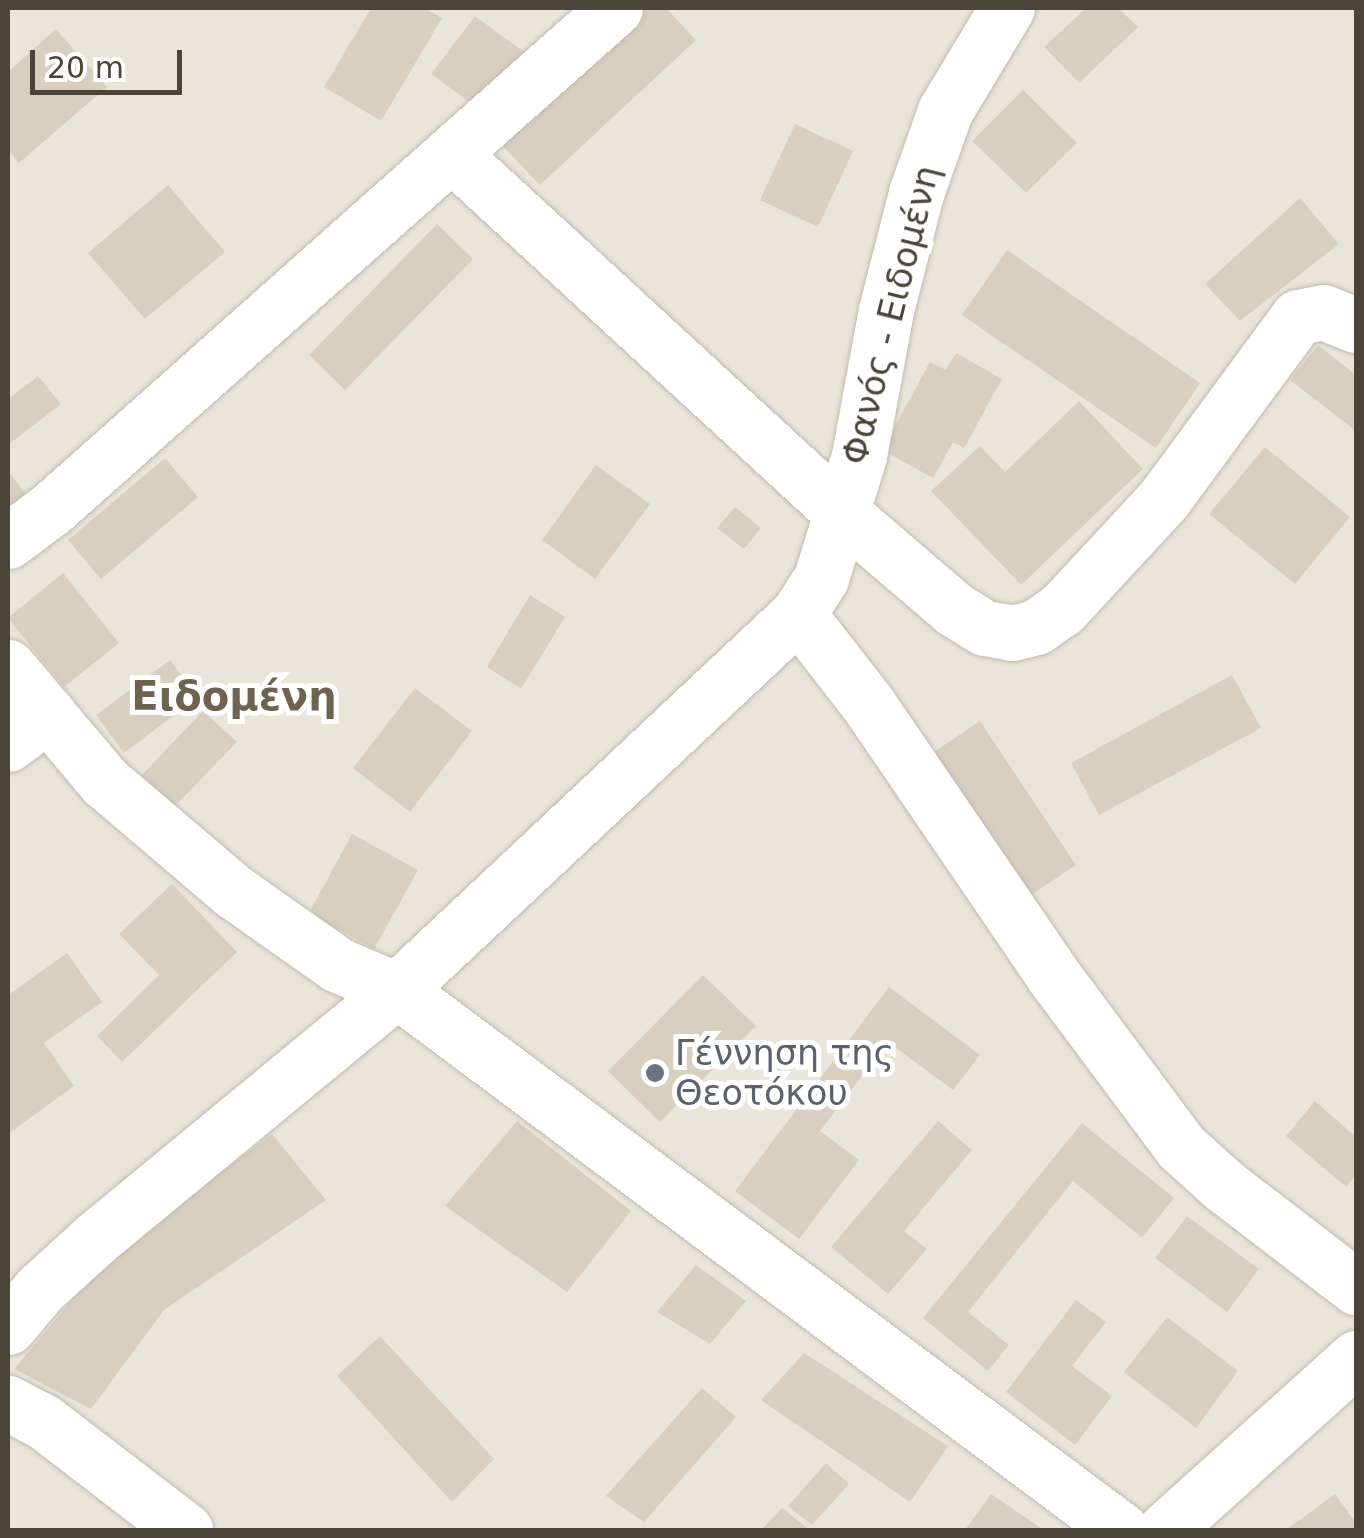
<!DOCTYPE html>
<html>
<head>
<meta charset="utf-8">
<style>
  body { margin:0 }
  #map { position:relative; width:1364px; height:1538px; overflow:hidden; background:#f6f3ec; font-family:"DejaVu Sans",sans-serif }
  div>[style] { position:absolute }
  .residential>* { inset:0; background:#eae5da }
  .building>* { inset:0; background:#d8cfc1 }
  .roads { filter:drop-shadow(0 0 2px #c2bbae) drop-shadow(0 0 2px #c2bbae) }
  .minor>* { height:55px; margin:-27.5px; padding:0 27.5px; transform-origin:27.5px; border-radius:27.5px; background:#fff }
  .dots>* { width:28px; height:28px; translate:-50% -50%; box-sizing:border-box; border:5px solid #fff; border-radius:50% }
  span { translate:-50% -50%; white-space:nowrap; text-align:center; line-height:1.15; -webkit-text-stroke:10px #fff; paint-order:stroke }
  .street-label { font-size:35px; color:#4b4439 }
  .worship-label { font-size:35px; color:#5b616d }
  .left { translate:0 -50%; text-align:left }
  .quarter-label { font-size:40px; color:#6e6250; font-weight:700 }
  .frame { position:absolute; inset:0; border:10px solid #4b4439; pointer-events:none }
  .scale { position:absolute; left:30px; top:50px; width:152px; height:45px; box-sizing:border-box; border:5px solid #4b4439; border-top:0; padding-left:12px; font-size:30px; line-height:35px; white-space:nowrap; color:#4b4439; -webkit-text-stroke:8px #fff; paint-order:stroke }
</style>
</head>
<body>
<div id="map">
  <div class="residential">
    <div style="clip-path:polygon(8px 8px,1356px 8px,1356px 1530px,8px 1530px)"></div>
  </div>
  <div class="building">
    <div style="clip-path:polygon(371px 8px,424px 8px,442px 18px,381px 121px,324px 87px)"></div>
    <div style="clip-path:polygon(644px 8px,666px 8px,696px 40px,540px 185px,499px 142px)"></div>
    <div style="clip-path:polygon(1086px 8px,1118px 8px,1138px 27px,1079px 83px,1044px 47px)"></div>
    <div style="clip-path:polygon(475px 16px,531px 57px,487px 115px,431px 74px)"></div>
    <div style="clip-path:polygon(56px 29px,107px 87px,19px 163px,8px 149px,8px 72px)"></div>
    <div style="clip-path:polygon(1023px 90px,1077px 143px,1026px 193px,972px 141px)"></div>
    <div style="clip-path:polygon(795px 124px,853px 151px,818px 227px,760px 200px)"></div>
    <div style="clip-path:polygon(168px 185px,225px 252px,145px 319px,88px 253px)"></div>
    <div style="clip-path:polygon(1300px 198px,1339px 244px,1240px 321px,1205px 284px)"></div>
    <div style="clip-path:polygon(437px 224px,473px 259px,345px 390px,309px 355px)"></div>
    <div style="clip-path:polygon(1007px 250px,1200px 383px,1156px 448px,962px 315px)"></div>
    <div style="clip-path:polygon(1318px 345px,1356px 375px,1356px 431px,1290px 380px)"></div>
    <div style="clip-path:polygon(956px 353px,1002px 379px,964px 448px,953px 442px,933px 478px,882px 450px,930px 362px,946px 370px)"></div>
    <div style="clip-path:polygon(38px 376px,61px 404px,8px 445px,8px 399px)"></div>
    <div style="clip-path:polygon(1079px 401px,1143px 469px,1021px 585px,931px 491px,980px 446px,1005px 472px)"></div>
    <div style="clip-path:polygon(1265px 447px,1350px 517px,1295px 584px,1209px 514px)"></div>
    <div style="clip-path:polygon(165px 458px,198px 497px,101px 579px,68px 540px)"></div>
    <div style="clip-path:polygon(596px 465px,650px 504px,595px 579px,542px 540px)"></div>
    <div style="clip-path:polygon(8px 471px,28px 497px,8px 512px)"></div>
    <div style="clip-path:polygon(735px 507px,761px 528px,744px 549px,717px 528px)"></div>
    <div style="clip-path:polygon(63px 573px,119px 643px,64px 687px,8px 618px)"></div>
    <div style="clip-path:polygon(530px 595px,565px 617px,521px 689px,487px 667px)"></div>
    <div style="clip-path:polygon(170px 660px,198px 697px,124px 753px,96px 715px)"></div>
    <div style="clip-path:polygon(1232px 675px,1261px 728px,1099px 815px,1071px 763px)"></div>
    <div style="clip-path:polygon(415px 688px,472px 731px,410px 812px,353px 768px)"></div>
    <div style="clip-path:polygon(203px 711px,237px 742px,174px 807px,141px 776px)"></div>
    <div style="clip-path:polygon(980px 721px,1076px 865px,1025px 899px,928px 756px)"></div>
    <div style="clip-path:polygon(352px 834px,418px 870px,374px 949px,309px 913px)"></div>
    <div style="clip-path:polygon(172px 884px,237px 952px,122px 1062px,97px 1036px,159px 975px,119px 934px)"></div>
    <div style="clip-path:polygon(67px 953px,102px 1002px,44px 1043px,74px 1086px,8px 1134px,8px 995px)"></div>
    <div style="clip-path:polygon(703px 975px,756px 1026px,660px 1122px,608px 1071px)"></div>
    <div style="clip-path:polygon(889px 987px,980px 1055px,953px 1090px,888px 1042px,820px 1131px,859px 1160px,799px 1239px,735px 1191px)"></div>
    <div style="clip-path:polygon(1315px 1101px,1356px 1137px,1356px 1175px,1346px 1187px,1286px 1136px)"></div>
    <div style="clip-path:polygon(517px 1121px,631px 1211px,567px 1292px,445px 1206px)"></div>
    <div style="clip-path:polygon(938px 1121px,972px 1150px,904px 1231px,927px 1249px,888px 1294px,831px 1247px)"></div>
    <div style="clip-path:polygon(1082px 1123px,1174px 1198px,1142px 1238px,1073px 1181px,968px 1312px,1009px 1345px,988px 1371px,923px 1318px)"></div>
    <div style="clip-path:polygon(272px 1134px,326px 1200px,164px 1310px,91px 1409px,14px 1369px,112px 1253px)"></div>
    <div style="clip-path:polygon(1187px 1216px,1259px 1269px,1227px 1312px,1155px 1258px)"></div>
    <div style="clip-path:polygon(696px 1265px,746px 1301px,710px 1344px,657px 1312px)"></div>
    <div style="clip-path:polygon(1076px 1300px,1106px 1322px,1072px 1366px,1112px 1396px,1075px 1445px,1006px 1392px)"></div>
    <div style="clip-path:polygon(1167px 1317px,1238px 1371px,1196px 1428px,1124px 1372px)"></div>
    <div style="clip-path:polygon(380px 1336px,494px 1459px,452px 1502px,337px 1376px)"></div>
    <div style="clip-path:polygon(804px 1353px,948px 1446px,910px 1502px,761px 1400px)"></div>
    <div style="clip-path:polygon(702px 1388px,736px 1417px,644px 1522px,606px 1496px)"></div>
    <div style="clip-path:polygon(826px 1463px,849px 1484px,812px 1525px,788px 1506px)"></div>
    <div style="clip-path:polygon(991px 1494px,1044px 1530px,965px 1530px)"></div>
    <div style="clip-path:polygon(1335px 1494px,1356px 1523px,1356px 1530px,1286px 1530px)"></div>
    <div style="clip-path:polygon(782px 1508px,810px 1530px,761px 1530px)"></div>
  </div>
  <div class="roads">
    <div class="minor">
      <div style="left:453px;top:155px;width:529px;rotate:42.62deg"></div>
      <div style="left:842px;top:513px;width:148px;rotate:40.6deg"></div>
      <div style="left:954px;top:609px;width:36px;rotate:32deg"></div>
      <div style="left:985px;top:628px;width:27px;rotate:10deg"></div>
      <div style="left:1012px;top:633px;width:25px;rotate:-14deg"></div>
      <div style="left:1036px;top:627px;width:32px;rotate:-35deg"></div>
      <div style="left:1062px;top:609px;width:149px;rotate:-47.2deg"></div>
      <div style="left:1163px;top:500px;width:227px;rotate:-53.6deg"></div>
      <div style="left:1298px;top:317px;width:25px;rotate:-11deg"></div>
      <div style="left:1323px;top:312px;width:35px;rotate:22deg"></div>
      <div style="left:8px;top:541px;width:54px;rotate:-36.7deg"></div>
      <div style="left:51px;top:509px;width:754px;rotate:-41.61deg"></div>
      <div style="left:798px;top:614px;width:114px;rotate:52.1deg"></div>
      <div style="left:868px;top:704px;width:327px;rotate:55.7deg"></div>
      <div style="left:1052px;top:974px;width:216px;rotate:53.3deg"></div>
      <div style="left:1181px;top:1147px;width:57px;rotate:42.1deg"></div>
      <div style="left:1223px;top:1185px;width:168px;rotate:37.5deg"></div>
      <div style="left:8px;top:667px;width:150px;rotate:49.9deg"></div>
      <div style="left:105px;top:782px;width:168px;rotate:40.4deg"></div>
      <div style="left:233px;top:891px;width:128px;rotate:35.2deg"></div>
      <div style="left:338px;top:965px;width:64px;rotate:23deg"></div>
      <div style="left:397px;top:990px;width:903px;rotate:36.72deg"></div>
      <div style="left:8px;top:744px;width:50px;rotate:-36.9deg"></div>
      <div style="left:8px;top:1327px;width:50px;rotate:-49.9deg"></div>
      <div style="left:40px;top:1289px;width:76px;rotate:-42.3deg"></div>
      <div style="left:96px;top:1238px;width:390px;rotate:-39.5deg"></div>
      <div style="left:397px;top:990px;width:550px;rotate:-43.16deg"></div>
      <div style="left:798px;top:614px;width:43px;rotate:-57.4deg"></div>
      <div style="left:821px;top:578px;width:128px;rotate:-72.7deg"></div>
      <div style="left:859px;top:456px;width:148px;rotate:-79.5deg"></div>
      <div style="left:886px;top:310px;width:121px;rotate:-75.6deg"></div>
      <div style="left:916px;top:193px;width:87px;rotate:-70.5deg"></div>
      <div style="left:945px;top:111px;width:120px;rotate:-59deg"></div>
      <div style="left:8px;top:1403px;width:41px;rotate:27.8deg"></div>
      <div style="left:44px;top:1422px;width:178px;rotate:37.5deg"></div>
      <div style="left:1165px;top:1530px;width:257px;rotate:-42deg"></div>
    </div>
  </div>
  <div class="dots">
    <div style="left:655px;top:1073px;background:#6b7280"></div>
  </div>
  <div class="street-label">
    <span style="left:891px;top:315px;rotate:-76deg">Φανός - Ειδομένη</span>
  </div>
  <div class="worship-label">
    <span class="left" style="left:675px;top:1073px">Γέννηση της<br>Θεοτόκου</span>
  </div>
  <div class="quarter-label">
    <span style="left:234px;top:696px">Ειδομένη</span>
  </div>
  <div class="frame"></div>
  <div class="scale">20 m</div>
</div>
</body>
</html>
